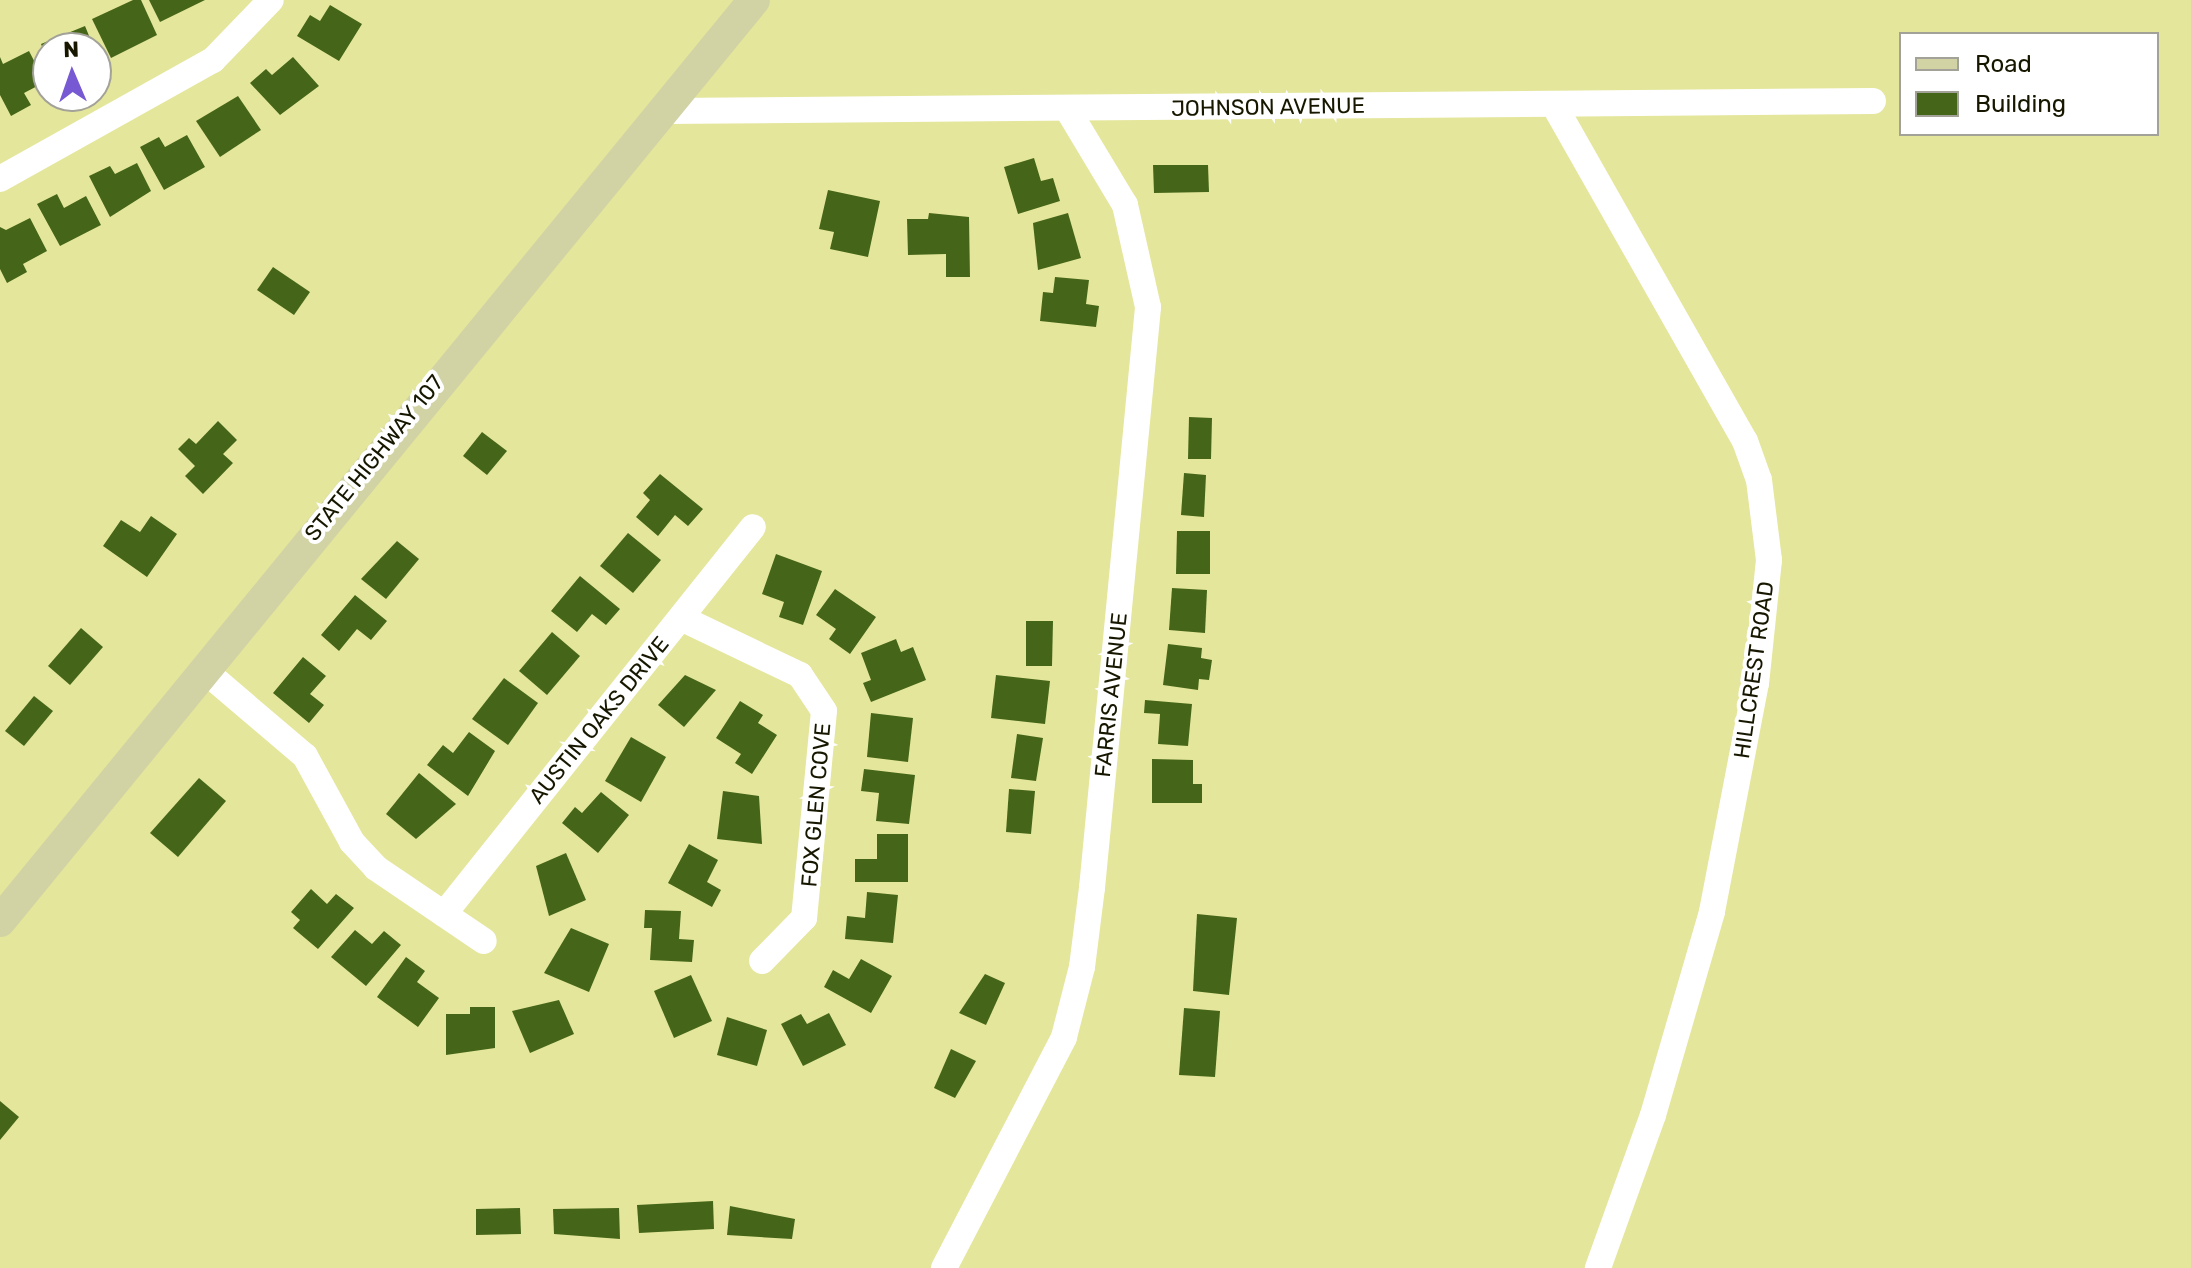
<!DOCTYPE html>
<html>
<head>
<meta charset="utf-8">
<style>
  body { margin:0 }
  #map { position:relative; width:2191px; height:1268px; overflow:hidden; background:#e4e69b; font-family:Rubik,sans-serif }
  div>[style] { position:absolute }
  .building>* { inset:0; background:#456618 }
  .minor>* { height:26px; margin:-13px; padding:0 13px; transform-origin:13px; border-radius:13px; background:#fff }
  .major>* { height:32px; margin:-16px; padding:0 16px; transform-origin:16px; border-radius:16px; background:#d1d3a4 }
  span { translate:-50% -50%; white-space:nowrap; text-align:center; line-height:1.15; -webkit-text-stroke:8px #fff; paint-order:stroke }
  .street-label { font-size:22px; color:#171700 }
  .legend { position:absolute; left:1899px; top:32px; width:260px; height:104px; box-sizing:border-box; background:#fff; border:2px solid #a2a299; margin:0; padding:10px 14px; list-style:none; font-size:24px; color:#171700 }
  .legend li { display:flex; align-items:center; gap:16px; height:40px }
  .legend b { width:40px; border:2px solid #a2a299 }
  .north { position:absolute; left:32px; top:32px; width:80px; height:80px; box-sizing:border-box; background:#fff; border:2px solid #a2a299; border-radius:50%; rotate:358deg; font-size:22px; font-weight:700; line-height:32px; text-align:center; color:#171700 }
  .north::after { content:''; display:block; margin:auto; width:28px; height:36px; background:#7659d3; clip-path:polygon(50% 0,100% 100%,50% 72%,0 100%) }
</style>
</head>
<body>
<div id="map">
  <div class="building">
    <div style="clip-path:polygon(133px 0,141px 0,157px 35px,111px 58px,92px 19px)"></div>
    <div style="clip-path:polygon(149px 0,205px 0,160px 22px)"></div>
    <div style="clip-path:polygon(330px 5px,362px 24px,339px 61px,297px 36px,310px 15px,320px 21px)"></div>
    <div style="clip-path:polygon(85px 26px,94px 48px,48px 48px,48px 61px,41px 44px)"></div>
    <div style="clip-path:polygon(29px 51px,45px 82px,24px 93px,31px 105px,11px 116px,0 95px,0 57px,3px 64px)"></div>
    <div style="clip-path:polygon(293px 57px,319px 86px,280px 115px,250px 83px,266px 69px,272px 75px)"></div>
    <div style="clip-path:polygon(238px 96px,261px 130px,220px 157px,196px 121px)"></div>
    <div style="clip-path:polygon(187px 135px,205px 167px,164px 190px,140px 147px,159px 137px,165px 147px)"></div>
    <div style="clip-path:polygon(1034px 158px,1041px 181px,1053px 178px,1060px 201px,1018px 214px,1004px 167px)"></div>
    <div style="clip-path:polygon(137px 163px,151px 191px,110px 217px,89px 176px,110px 166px,115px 174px)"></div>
    <div style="clip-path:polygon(1153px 165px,1208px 165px,1209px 192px,1154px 193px)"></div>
    <div style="clip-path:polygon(828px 190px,880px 201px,868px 257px,830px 249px,834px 232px,819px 229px)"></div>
    <div style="clip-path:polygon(57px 194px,64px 208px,86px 196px,101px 225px,60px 246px,37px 204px)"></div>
    <div style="clip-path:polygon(929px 213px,969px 217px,970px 277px,946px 277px,946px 254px,908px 255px,907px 219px,928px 219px)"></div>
    <div style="clip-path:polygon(1068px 213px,1081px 258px,1038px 270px,1033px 223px)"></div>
    <div style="clip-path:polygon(30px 218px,47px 251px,23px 264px,27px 272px,7px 283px,0 269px,0 227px,6px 230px)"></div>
    <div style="clip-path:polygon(273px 267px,310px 292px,294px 315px,257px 290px)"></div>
    <div style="clip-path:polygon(1055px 277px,1089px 280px,1086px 304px,1099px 306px,1096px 327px,1040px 321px,1043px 292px,1053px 293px)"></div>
    <div style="clip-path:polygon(1189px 417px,1212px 418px,1211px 459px,1188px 459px)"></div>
    <div style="clip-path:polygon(218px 421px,237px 440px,223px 454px,233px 463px,203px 494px,185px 476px,195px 466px,178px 449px,189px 438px,196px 444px)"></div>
    <div style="clip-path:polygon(482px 432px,507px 451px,487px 475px,463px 456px)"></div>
    <div style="clip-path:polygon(1184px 473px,1206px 475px,1204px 517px,1181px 515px)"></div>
    <div style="clip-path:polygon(660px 474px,703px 509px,688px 526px,675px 515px,658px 536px,636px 517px,650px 500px,643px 493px)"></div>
    <div style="clip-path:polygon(151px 516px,177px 534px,147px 577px,103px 546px,121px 520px,140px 532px)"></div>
    <div style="clip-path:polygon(1177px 531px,1210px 531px,1210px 574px,1176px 574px)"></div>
    <div style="clip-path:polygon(628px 533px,661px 560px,633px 593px,600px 566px)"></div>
    <div style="clip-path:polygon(397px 541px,419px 559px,386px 599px,361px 579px)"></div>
    <div style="clip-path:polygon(776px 554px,822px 571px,803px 625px,779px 617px,784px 602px,762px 594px)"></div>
    <div style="clip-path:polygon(580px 576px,620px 609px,606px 625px,592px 614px,577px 632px,551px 611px)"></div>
    <div style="clip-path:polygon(1172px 588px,1207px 590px,1205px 633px,1169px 630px)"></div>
    <div style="clip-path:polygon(835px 589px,876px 617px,850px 654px,829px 639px,836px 629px,816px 615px)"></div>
    <div style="clip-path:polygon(355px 595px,387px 621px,371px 640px,357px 629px,339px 651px,321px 635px)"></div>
    <div style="clip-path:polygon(1026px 621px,1053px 621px,1052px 666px,1026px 666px)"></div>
    <div style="clip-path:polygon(81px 628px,103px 647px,70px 685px,48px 666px)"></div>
    <div style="clip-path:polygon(552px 632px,580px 656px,547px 695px,519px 671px)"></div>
    <div style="clip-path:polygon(896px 639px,901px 652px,913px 647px,926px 680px,871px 702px,863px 683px,871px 680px,861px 653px)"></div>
    <div style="clip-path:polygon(1168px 644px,1202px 648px,1201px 658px,1212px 660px,1209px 680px,1199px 679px,1198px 690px,1163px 685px)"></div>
    <div style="clip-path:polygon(303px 657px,326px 676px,310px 694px,324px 705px,309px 723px,273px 693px)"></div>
    <div style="clip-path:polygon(685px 675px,716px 690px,684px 727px,658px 705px)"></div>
    <div style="clip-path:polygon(996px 675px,1050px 681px,1045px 724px,991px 718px)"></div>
    <div style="clip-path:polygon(504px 678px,538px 703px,508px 745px,472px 719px)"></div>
    <div style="clip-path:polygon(34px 696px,53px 711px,24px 746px,5px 731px)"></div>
    <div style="clip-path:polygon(1145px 700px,1192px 704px,1188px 746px,1158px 744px,1160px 714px,1144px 713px)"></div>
    <div style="clip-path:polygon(740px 701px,763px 715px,758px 723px,777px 735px,752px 774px,735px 763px,741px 754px,716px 738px)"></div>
    <div style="clip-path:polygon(871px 713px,913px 718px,908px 762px,867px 757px)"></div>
    <div style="clip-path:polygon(469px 732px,495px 751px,468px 796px,427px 765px,443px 745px,453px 753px)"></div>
    <div style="clip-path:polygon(1017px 734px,1043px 738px,1036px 781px,1011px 778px)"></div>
    <div style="clip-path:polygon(631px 737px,666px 757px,641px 802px,605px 781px)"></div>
    <div style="clip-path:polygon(1152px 759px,1193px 760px,1193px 784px,1202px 784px,1202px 803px,1152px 803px)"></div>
    <div style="clip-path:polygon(864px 769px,915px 775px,909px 824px,876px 821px,879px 793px,861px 791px)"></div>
    <div style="clip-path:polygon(419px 773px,456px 804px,416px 839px,386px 814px)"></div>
    <div style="clip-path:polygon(199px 778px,226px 801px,178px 857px,150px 833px)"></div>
    <div style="clip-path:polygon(1009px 789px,1035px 791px,1031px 834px,1006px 832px)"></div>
    <div style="clip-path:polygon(723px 791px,759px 796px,762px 844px,717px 839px)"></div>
    <div style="clip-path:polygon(601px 792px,629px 815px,598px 853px,562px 823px,575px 807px,582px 813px)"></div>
    <div style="clip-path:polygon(877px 834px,908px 834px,908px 882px,855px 882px,855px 859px,877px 859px)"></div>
    <div style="clip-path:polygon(689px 844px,718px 860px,707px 882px,721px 890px,712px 907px,668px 883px)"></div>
    <div style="clip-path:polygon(566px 853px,586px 900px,549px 916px,536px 866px)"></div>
    <div style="clip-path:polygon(311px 889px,327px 904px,336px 894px,354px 908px,318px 949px,293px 928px,300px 920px,291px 912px)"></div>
    <div style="clip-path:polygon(867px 892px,898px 895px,893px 943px,845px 939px,847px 916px,865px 918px)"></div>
    <div style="clip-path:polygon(645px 910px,681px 911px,679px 939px,694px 940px,692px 962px,650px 960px,652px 928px,644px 928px)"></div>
    <div style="clip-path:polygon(1197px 914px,1237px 918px,1229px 995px,1193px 991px)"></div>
    <div style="clip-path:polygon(571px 928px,609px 944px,589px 992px,544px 973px)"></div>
    <div style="clip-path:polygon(355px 930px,372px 944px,384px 931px,401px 945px,366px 986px,331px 957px)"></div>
    <div style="clip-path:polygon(406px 957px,425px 971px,417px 982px,439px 998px,418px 1027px,377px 997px)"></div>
    <div style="clip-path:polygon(861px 959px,892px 976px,871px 1013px,824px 987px,833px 970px,849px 979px)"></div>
    <div style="clip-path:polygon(985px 974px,1005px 983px,986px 1025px,959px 1013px)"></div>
    <div style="clip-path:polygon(691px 975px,712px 1021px,674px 1038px,654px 991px)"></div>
    <div style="clip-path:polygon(559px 1000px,574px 1034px,530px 1053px,512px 1011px)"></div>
    <div style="clip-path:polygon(470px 1007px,495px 1007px,495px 1048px,446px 1055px,446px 1014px,470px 1014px)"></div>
    <div style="clip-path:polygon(1184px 1008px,1220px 1011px,1215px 1077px,1179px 1075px)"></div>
    <div style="clip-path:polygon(829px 1013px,846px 1045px,803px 1066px,781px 1024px,801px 1014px,807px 1024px)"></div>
    <div style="clip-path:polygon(727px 1017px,767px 1030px,757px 1066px,717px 1055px)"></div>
    <div style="clip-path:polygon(951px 1049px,976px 1061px,955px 1098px,934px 1088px)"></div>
    <div style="clip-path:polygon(0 1101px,19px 1117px,0 1140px)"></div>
    <div style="clip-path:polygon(713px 1201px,714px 1229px,639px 1233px,637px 1205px)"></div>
    <div style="clip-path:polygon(730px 1206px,795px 1219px,792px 1239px,727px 1235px)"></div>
    <div style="clip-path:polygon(520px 1208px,521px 1234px,476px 1235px,476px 1209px)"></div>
    <div style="clip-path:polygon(619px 1208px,620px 1239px,554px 1234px,553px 1209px)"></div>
  </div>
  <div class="minor">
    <div style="left:1554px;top:105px;width:386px;rotate:60.4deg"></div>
    <div style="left:1745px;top:441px;width:41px;rotate:70.3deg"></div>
    <div style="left:1759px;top:480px;width:81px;rotate:82.9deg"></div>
    <div style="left:1769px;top:560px;width:124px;rotate:96deg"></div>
    <div style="left:1756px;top:683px;width:233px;rotate:100.9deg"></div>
    <div style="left:1712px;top:912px;width:211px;rotate:106.2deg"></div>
    <div style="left:1653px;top:1115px;width:163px;rotate:109.8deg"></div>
    <div style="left:662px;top:111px;width:1211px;rotate:-0.47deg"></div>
    <div style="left:0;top:179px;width:244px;rotate:-29.2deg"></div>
    <div style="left:213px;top:60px;width:83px;rotate:-46deg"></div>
    <div style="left:681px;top:618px;width:132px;rotate:25.6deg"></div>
    <div style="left:800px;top:675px;width:43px;rotate:56.3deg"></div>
    <div style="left:824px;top:711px;width:208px;rotate:95.5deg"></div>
    <div style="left:804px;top:918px;width:60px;rotate:134.3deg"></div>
    <div style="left:205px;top:671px;width:131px;rotate:40.4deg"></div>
    <div style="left:305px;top:756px;width:98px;rotate:61.3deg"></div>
    <div style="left:352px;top:842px;width:35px;rotate:47deg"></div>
    <div style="left:376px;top:868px;width:130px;rotate:34.1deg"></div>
    <div style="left:444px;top:914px;width:495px;rotate:-51.4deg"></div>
    <div style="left:944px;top:1268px;width:260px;rotate:-62.5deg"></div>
    <div style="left:1064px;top:1037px;width:72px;rotate:-75.6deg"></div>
    <div style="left:1082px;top:967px;width:80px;rotate:-82.8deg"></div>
    <div style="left:1092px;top:888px;width:584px;rotate:-84.49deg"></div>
    <div style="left:1148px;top:307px;width:105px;rotate:-102.7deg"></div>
    <div style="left:1125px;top:205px;width:111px;rotate:-121deg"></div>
  </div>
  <div class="major">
    <div style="left:0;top:921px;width:1190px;rotate:-50.69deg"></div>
  </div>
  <div class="street-label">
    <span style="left:1268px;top:107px;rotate:-1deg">JOHNSON AVENUE</span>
    <span style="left:374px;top:458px;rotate:-51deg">STATE HIGHWAY 107</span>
    <span style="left:1754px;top:670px;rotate:-82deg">HILLCREST ROAD</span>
    <span style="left:1111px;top:695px;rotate:-84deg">FARRIS AVENUE</span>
    <span style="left:599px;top:720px;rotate:-51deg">AUSTIN OAKS DRIVE</span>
    <span style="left:816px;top:805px;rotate:-85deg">FOX GLEN COVE</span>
  </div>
  <ul class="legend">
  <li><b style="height:10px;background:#d1d3a4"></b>Road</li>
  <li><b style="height:22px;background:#456618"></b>Building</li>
  </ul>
  <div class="north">N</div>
</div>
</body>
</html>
